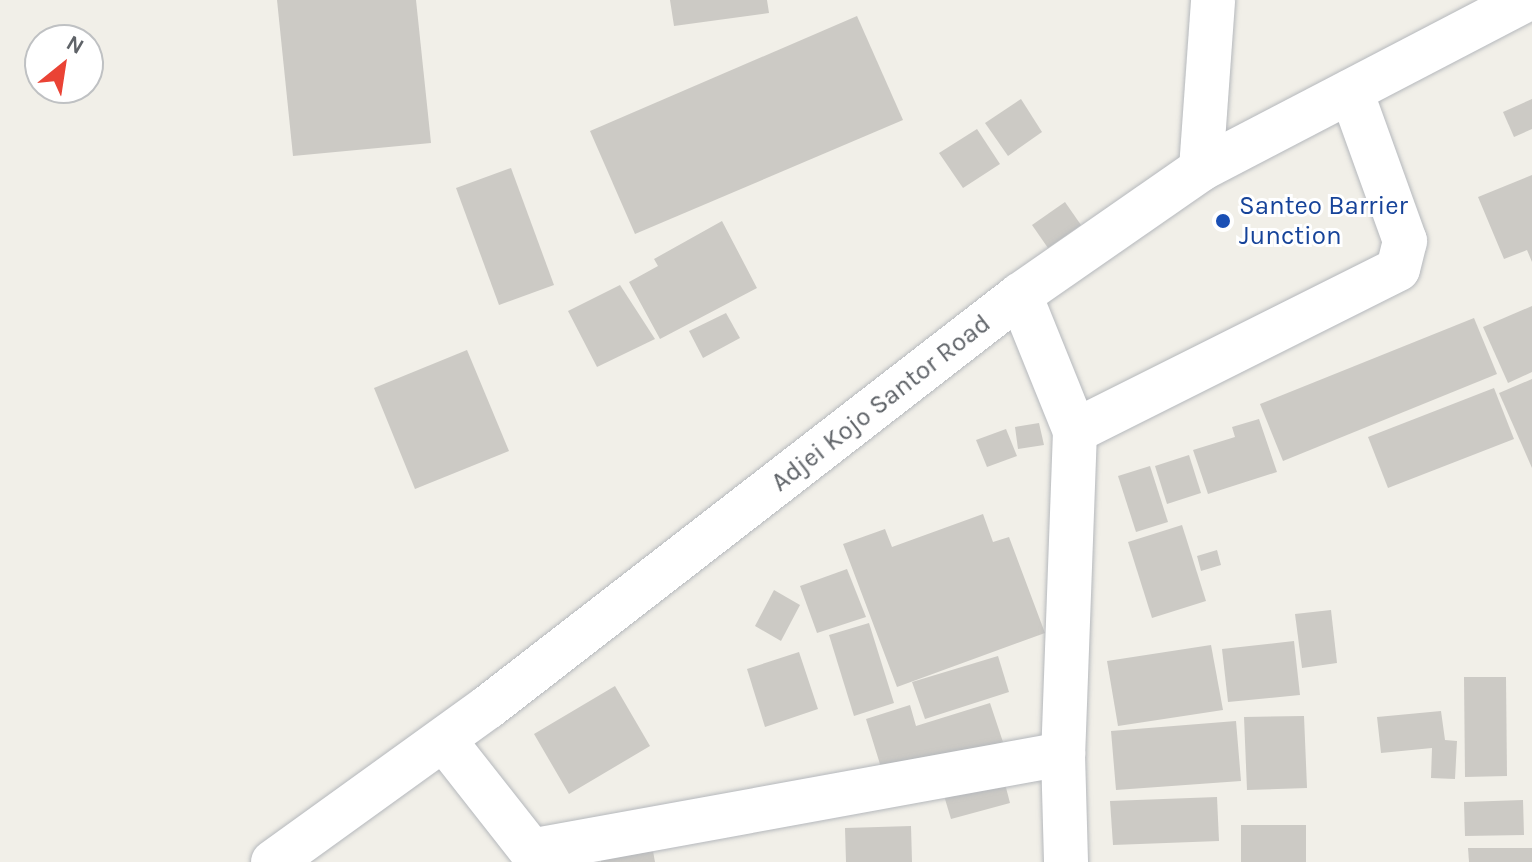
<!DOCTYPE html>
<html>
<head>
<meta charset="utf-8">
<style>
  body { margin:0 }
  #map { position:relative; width:1532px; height:862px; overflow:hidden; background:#f1efe8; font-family:Karla,sans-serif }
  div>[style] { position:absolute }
  .building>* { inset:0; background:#cccac5 }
  .roads { filter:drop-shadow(0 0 2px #b5b8bc) drop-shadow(0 0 2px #b5b8bc) }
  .minor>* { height:44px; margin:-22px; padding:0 22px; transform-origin:22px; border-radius:22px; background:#fff }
  .dots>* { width:22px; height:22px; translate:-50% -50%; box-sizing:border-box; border:4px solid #fff; border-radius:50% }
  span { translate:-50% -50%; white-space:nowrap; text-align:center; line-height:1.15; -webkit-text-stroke:6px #fff; paint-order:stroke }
  .transit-label { font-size:26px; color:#164399 }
  .left { translate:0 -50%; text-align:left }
  .street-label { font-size:26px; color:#5f6368 }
  .north { position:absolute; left:24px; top:24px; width:80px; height:80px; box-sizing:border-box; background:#fff; border:2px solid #bfc1c3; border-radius:50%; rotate:30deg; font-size:22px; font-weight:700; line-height:32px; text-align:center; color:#5f6368 }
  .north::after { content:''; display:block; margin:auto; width:28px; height:36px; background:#ea4335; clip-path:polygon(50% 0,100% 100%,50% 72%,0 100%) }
</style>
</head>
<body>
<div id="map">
  <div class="building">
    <div style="clip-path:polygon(277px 0,416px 0,431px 143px,293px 156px)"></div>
    <div style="clip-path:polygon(670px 0,767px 0,769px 13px,674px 26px)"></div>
    <div style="clip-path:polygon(857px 16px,903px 120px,635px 234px,590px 131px)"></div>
    <div style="clip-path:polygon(1021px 99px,1042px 132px,1008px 156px,985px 123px)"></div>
    <div style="clip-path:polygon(1532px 99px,1532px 129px,1514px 137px,1503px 112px)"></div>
    <div style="clip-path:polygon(977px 129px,1000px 164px,963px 188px,939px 153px)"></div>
    <div style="clip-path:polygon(511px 168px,554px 285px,499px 305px,456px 188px)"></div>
    <div style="clip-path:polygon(1532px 175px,1532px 262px,1527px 250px,1504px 259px,1478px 197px)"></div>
    <div style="clip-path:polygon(1065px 202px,1081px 225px,1048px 248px,1032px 225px)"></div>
    <div style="clip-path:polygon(722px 221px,757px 288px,660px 339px,629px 282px,658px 266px,654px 259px)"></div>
    <div style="clip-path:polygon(620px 285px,655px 339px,597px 367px,568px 311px)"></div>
    <div style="clip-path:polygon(1532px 306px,1532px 372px,1508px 383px,1483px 327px)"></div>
    <div style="clip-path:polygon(726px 313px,740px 338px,703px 358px,689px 331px)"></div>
    <div style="clip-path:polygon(1474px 318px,1497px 374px,1283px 461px,1260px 404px)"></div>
    <div style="clip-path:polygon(467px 350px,509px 451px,415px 489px,374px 388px)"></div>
    <div style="clip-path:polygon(1532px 379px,1532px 468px,1499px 393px)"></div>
    <div style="clip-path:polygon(1494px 388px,1514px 439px,1388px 488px,1368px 437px)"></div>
    <div style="clip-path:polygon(1259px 419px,1277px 472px,1208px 494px,1193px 450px,1235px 437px,1232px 427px)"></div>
    <div style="clip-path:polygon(1039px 423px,1044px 445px,1018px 449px,1015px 427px)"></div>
    <div style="clip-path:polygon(1006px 429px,1017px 456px,987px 467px,976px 440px)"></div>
    <div style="clip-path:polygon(1189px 455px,1201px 493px,1167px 504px,1155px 466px)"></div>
    <div style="clip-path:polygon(1150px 466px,1168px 522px,1136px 532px,1118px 476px)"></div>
    <div style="clip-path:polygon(983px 514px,993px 542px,1009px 537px,1045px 633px,897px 687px,843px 544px,885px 529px,892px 547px)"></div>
    <div style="clip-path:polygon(1182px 525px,1206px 601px,1152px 618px,1128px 542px)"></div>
    <div style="clip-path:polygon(1217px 550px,1221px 565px,1201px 571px,1197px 556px)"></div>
    <div style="clip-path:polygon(847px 569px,866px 617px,817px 633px,800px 586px)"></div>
    <div style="clip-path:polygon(774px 590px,800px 605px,781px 641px,755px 626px)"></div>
    <div style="clip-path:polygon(1331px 610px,1337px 663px,1302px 668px,1295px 614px)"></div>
    <div style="clip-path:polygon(869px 623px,894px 703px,854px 716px,829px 635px)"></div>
    <div style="clip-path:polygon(1294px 641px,1300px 695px,1228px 702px,1222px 649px)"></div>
    <div style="clip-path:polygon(1211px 645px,1223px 710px,1118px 726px,1107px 661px)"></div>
    <div style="clip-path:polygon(799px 652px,818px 709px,765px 727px,747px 669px)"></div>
    <div style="clip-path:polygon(998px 656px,1009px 692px,925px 719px,912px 682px)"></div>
    <div style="clip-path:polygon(1464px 677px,1506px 677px,1507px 776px,1465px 777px)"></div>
    <div style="clip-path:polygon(615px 686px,650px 746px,569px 794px,534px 734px)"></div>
    <div style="clip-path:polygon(990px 703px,1003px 742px,884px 777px,866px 719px,910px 705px,916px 726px)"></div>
    <div style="clip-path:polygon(1441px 711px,1445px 740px,1457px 741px,1455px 779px,1431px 778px,1432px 748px,1381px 753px,1377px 717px)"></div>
    <div style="clip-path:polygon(1304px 716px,1307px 788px,1247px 790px,1244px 717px)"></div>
    <div style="clip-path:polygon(1236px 721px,1241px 781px,1116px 790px,1111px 731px)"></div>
    <div style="clip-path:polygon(997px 753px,1010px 803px,951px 819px,936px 769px)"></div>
    <div style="clip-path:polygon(1217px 797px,1219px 841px,1113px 845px,1110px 801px)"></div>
    <div style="clip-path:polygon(1523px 800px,1524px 835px,1465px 836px,1464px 802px)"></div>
    <div style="clip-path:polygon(1241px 825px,1306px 825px,1306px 862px,1241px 862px)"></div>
    <div style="clip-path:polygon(911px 826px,912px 862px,846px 862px,845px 828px)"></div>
    <div style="clip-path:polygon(1468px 848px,1532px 848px,1532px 862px,1469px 862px)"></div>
    <div style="clip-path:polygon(653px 851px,655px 862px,601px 862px,601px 860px)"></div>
  </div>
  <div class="roads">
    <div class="minor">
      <div style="left:1201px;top:169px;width:169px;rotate:-85.9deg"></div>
      <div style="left:1020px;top:295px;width:147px;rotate:68deg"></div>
      <div style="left:1075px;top:431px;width:323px;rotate:92.1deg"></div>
      <div style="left:1063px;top:754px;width:108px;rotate:88.4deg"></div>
      <div style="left:1075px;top:431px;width:361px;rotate:-26.6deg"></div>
      <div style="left:1398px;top:269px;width:29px;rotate:-76deg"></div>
      <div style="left:1405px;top:241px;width:159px;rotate:-109.8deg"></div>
      <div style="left:444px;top:740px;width:155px;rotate:51.8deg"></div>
      <div style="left:536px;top:850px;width:536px;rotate:-10.32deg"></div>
      <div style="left:273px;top:862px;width:265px;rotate:-35.8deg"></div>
      <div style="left:488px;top:707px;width:673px;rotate:-37.76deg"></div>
      <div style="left:1020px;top:295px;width:221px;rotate:-34.8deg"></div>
      <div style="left:1201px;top:169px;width:366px;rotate:-27.5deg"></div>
    </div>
  </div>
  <div class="dots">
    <div style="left:1223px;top:221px;background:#1a4fb4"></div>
  </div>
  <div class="transit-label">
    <span class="left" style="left:1239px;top:221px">Santeo Barrier<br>Junction</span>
  </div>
  <div class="street-label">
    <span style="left:881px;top:403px;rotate:-38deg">Adjei Kojo Santor Road</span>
  </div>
  <div class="north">N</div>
</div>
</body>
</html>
